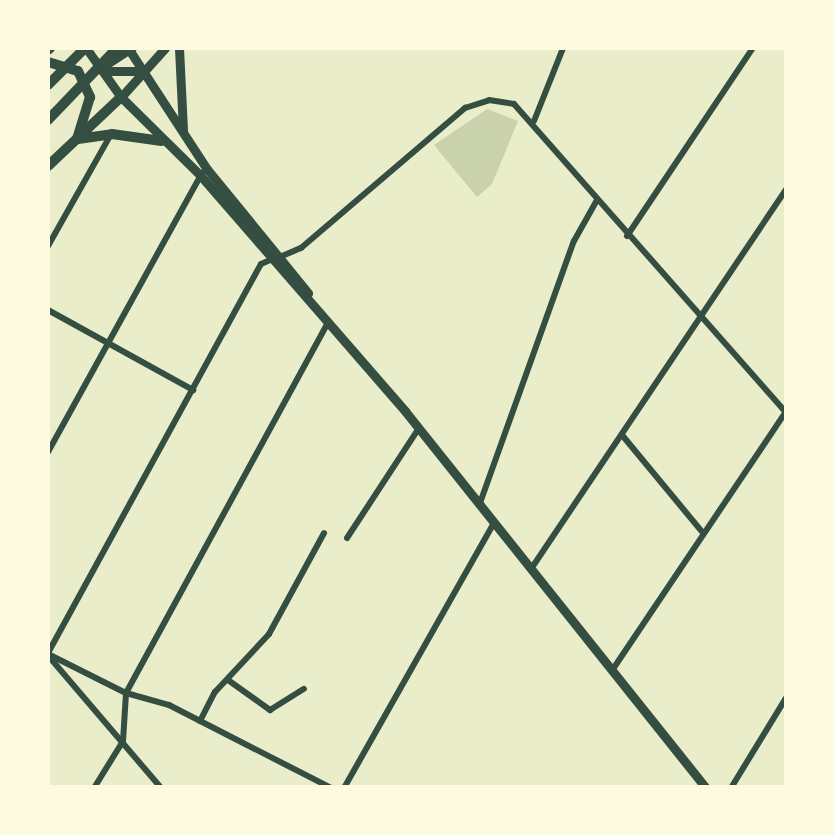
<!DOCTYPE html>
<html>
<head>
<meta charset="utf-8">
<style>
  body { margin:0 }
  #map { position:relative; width:834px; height:835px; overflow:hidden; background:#e9edc9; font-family:"Titillium Web",sans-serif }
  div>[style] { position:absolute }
  .green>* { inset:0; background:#cad2ad }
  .minor>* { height:6px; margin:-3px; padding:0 3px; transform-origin:3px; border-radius:3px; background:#344e41 }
  .secondary>* { height:9px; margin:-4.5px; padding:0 4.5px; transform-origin:4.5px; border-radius:4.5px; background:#344e41 }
  .trunk>* { height:10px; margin:-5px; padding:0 5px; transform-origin:5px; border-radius:5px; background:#344e41 }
  span { translate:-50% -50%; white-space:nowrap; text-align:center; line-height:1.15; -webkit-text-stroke:9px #fefae0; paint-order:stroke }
  .frame { position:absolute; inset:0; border:50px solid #fefae0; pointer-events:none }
</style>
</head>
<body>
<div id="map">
  <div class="green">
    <div style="clip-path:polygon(487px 109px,518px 121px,492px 184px,477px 197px,434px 145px)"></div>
  </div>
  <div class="minor">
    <div style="left:534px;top:121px;width:79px;rotate:-68.3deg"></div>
    <div style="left:627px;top:236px;width:226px;rotate:-56.2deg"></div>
    <div style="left:48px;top:246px;width:129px;rotate:-60.6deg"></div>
    <div style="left:282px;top:256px;width:21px;rotate:-23deg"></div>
    <div style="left:301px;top:248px;width:216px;rotate:-40.5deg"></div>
    <div style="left:465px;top:108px;width:25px;rotate:-18deg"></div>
    <div style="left:489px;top:100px;width:25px;rotate:9deg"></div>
    <div style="left:514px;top:104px;width:412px;rotate:48.6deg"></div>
    <div style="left:48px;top:310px;width:166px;rotate:28.9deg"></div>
    <div style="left:622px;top:435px;width:127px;rotate:50.4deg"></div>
    <div style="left:48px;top:452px;width:319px;rotate:-61.1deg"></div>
    <div style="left:480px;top:503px;width:278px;rotate:-70.3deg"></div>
    <div style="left:574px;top:241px;width:47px;rotate:-60.7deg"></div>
    <div style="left:347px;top:538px;width:131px;rotate:-56.8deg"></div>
    <div style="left:531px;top:569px;width:458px;rotate:-56.1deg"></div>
    <div style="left:48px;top:653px;width:443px;rotate:-61.3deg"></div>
    <div style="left:261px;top:264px;width:10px;rotate:-24deg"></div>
    <div style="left:48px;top:654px;width:87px;rotate:26.6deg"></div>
    <div style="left:126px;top:693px;width:45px;rotate:15.6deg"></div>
    <div style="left:169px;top:705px;width:182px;rotate:27.1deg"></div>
    <div style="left:51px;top:659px;width:170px;rotate:49.5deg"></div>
    <div style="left:613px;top:669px;width:310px;rotate:-56.1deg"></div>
    <div style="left:228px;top:680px;width:52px;rotate:35.5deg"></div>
    <div style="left:270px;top:710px;width:40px;rotate:-32deg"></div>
    <div style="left:200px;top:721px;width:33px;rotate:-63deg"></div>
    <div style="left:215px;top:692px;width:79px;rotate:-47deg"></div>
    <div style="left:269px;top:634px;width:115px;rotate:-61.4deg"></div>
    <div style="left:94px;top:788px;width:55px;rotate:-58.3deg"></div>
    <div style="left:123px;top:741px;width:48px;rotate:-86.4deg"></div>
    <div style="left:126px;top:693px;width:422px;rotate:-61.4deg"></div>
    <div style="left:344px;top:788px;width:305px;rotate:-60.5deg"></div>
    <div style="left:731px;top:788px;width:105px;rotate:-58.6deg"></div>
  </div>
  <div class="secondary">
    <div style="left:86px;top:48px;width:60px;rotate:54.5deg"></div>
    <div style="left:121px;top:97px;width:111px;rotate:44.6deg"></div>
    <div style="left:200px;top:175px;width:313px;rotate:49deg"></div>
    <div style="left:405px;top:411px;width:482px;rotate:51.4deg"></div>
    <div style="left:128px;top:48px;width:145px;rotate:56.9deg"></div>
    <div style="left:207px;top:169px;width:160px;rotate:50.8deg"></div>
    <div style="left:179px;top:48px;width:82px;rotate:87.2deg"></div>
    <div style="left:99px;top:63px;width:14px;rotate:36deg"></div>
    <div style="left:110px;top:71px;width:33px"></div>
    <div style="left:121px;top:97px;width:66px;rotate:-48.1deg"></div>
  </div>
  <div class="trunk">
    <div style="left:48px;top:50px;width:3px;rotate:-45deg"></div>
    <div style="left:48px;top:62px;width:31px;rotate:17deg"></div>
    <div style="left:78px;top:71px;width:29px;rotate:65deg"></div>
    <div style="left:90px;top:97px;width:44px;rotate:107.2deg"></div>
    <div style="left:107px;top:64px;width:30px;rotate:-33deg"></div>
    <div style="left:48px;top:85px;width:52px;rotate:-45deg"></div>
    <div style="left:48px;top:120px;width:100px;rotate:-46.2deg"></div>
    <div style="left:78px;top:139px;width:34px;rotate:-8deg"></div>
    <div style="left:112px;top:134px;width:50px;rotate:8deg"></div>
    <div style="left:48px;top:166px;width:100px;rotate:-43.4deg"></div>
  </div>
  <div class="frame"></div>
</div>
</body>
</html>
